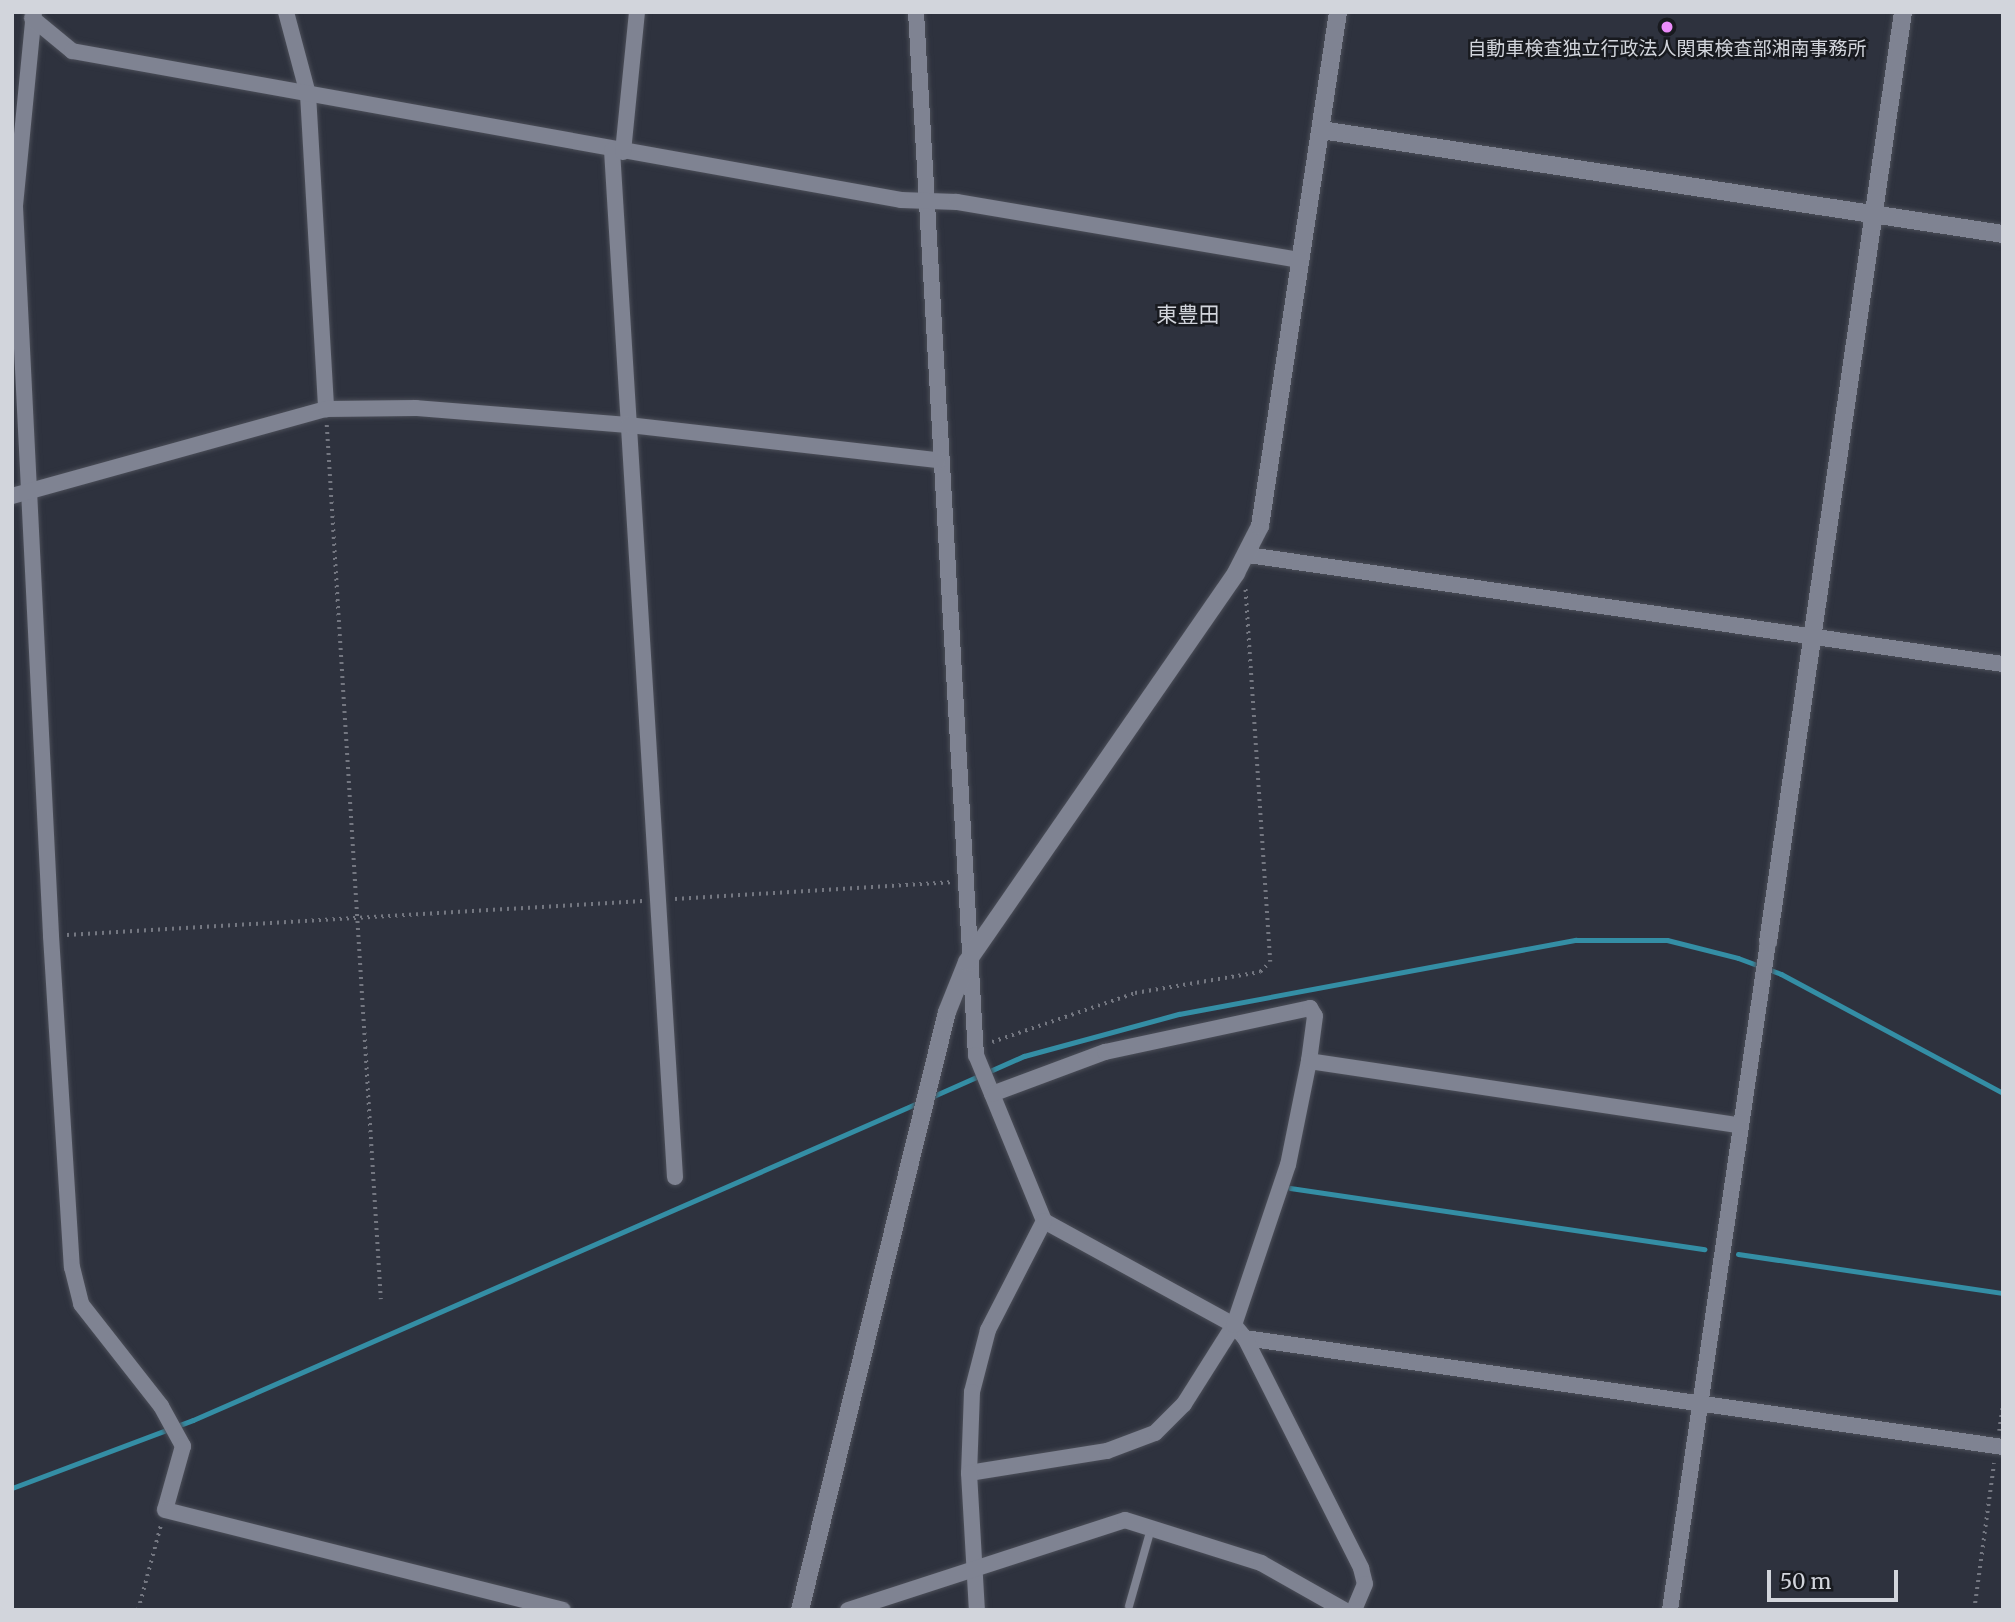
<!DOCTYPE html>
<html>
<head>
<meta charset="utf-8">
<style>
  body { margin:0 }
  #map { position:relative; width:2015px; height:1622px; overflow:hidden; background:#2e323e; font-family:Merriweather,"Noto Sans JP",serif }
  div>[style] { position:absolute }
  .stream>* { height:5px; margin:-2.5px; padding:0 2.5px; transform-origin:2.5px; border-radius:2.5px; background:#348ea5 }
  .path>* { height:3.5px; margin-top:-1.75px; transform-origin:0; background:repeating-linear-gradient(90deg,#747781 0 2px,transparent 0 7px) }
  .roads { filter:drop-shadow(0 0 2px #4b4e58) drop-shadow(0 0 2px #4b4e58) }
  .service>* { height:8px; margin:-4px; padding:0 4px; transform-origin:4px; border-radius:4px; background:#7f8392 }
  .minor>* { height:16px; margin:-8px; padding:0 8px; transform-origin:8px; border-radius:8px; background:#7f8392 }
  .tertiary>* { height:18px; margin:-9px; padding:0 9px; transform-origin:9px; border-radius:9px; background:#7f8392 }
  .dots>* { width:19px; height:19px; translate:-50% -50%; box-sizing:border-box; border:4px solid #181a1f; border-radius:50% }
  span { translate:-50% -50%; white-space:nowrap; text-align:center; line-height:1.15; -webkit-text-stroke:5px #181a1f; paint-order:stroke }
  .poi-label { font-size:19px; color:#d2d5dc }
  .neighbourhood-label { font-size:21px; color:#d2d5dc }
  .frame { position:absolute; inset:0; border:14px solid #d2d5dc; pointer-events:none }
  .scale { position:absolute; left:1767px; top:1570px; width:131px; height:32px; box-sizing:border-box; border:4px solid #d2d5dc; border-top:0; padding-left:9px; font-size:21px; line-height:24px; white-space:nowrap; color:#d2d5dc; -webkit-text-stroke:5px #181a1f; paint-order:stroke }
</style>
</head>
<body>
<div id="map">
  <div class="stream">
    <div style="left:929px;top:1098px;width:104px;rotate:-23.9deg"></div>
    <div style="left:1024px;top:1056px;width:161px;rotate:-15.2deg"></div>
    <div style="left:1179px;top:1014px;width:404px;rotate:-10.6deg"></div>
    <div style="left:1576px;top:940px;width:91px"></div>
    <div style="left:1667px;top:940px;width:73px;rotate:14.2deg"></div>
    <div style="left:1738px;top:958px;width:46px;rotate:20.4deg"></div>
    <div style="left:1781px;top:974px;width:252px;rotate:28.2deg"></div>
    <div style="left:1290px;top:1188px;width:419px;rotate:8.4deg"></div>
    <div style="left:1738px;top:1254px;width:268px;rotate:8.4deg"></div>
    <div style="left:12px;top:1488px;width:193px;rotate:-20.6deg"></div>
    <div style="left:193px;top:1420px;width:794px;rotate:-23.63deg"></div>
  </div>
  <div class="path">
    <div style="left:327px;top:425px;width:876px;rotate:86.46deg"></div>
    <div style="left:675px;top:899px;width:276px;rotate:-3.5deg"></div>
    <div style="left:67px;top:935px;width:577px;rotate:-3.38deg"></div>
    <div style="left:992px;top:1042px;width:151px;rotate:-18.9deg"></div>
    <div style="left:1135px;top:993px;width:127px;rotate:-9.5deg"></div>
    <div style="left:1260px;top:972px;width:14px;rotate:-45deg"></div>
    <div style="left:1270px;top:962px;width:376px;rotate:-93.8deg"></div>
    <div style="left:1999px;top:1431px;width:27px;rotate:-82deg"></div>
    <div style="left:138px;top:1610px;width:89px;rotate:-75deg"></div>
    <div style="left:1974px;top:1610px;width:148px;rotate:-82.3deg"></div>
  </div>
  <div class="roads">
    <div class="service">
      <div style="left:1129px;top:1606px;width:80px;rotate:-74.1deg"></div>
    </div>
    <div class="minor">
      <div style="left:34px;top:12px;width:196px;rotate:95.6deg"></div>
      <div style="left:15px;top:207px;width:730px;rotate:87.17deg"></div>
      <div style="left:51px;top:936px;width:332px;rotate:86.4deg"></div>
      <div style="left:72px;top:1267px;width:38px;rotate:76deg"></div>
      <div style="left:81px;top:1304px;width:130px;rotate:51.9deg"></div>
      <div style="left:161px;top:1406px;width:46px;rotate:61.2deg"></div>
      <div style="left:183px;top:1446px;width:66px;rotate:105.7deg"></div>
      <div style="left:165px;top:1510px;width:410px;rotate:14.1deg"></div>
      <div style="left:286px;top:12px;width:85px;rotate:75deg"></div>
      <div style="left:308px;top:94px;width:316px;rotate:86.7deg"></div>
      <div style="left:916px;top:12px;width:1045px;rotate:86.71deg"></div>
      <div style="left:976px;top:1055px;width:179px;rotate:67.7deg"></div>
      <div style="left:1044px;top:1221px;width:217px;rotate:28.7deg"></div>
      <div style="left:1234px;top:1325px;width:17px;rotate:50deg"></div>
      <div style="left:1245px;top:1338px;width:766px;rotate:8.18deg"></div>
      <div style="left:32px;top:18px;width:52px;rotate:39.5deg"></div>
      <div style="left:72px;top:51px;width:842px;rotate:10.19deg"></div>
      <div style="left:901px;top:200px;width:56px;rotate:2deg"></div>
      <div style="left:957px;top:202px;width:349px;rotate:9.6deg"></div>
      <div style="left:612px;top:150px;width:1029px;rotate:86.49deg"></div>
      <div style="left:623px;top:152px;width:141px;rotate:-84.3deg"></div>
      <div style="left:12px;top:496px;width:326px;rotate:-15.5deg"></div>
      <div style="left:326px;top:409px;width:90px;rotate:-0.6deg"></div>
      <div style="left:416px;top:408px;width:214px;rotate:4.6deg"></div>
      <div style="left:629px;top:425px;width:311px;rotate:6.5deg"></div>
      <div style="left:1248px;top:555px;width:763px;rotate:8.22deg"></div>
      <div style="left:992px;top:1094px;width:121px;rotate:-20.4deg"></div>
      <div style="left:1105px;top:1052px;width:210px;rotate:-12.1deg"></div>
      <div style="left:1310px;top:1008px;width:9px;rotate:58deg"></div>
      <div style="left:1315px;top:1016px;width:45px;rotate:97.6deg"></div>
      <div style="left:1044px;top:1221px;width:123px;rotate:117.2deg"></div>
      <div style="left:988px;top:1330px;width:64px;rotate:104.5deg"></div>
      <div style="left:972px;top:1392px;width:81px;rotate:92.1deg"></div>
      <div style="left:969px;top:1473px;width:140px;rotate:-9.1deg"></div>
      <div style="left:1107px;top:1451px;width:51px;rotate:-20.6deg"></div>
      <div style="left:1155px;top:1433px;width:41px;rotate:-45deg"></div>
      <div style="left:1184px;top:1404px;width:93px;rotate:-57.7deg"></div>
      <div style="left:1234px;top:1325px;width:169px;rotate:-71.4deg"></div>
      <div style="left:1288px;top:1165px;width:106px;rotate:-78.6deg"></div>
      <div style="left:1309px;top:1061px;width:434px;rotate:8.5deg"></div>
      <div style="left:1245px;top:1338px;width:258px;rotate:63.2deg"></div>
      <div style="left:1361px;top:1568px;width:16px;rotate:76deg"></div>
      <div style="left:1365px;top:1584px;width:28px;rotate:113deg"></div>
      <div style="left:969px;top:1473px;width:137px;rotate:86.7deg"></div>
      <div style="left:848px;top:1610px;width:291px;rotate:-18deg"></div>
      <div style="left:1125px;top:1520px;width:143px;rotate:17.5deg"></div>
      <div style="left:1261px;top:1563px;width:95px;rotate:29.5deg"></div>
      <div style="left:1670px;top:1610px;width:675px;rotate:-81.65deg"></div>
    </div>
    <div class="tertiary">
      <div style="left:1321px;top:130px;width:690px;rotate:8.67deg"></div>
      <div style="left:1768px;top:942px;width:940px;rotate:-81.74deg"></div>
      <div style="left:800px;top:1610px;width:616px;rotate:-76.19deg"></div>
      <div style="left:947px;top:1012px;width:54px;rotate:-68.2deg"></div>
      <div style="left:967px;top:962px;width:473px;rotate:-55.3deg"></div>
      <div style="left:1236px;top:573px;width:53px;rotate:-62.9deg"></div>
      <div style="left:1260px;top:526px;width:520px;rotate:-81.37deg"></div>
    </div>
  </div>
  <div class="dots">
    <div style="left:1667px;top:27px;background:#ec8cfb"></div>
  </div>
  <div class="poi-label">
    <span style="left:1667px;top:49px">自動車検査独立行政法人関東検査部湘南事務所</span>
  </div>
  <div class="neighbourhood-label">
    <span style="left:1188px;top:315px">東豊田</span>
  </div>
  <div class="frame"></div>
  <div class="scale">50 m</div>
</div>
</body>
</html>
